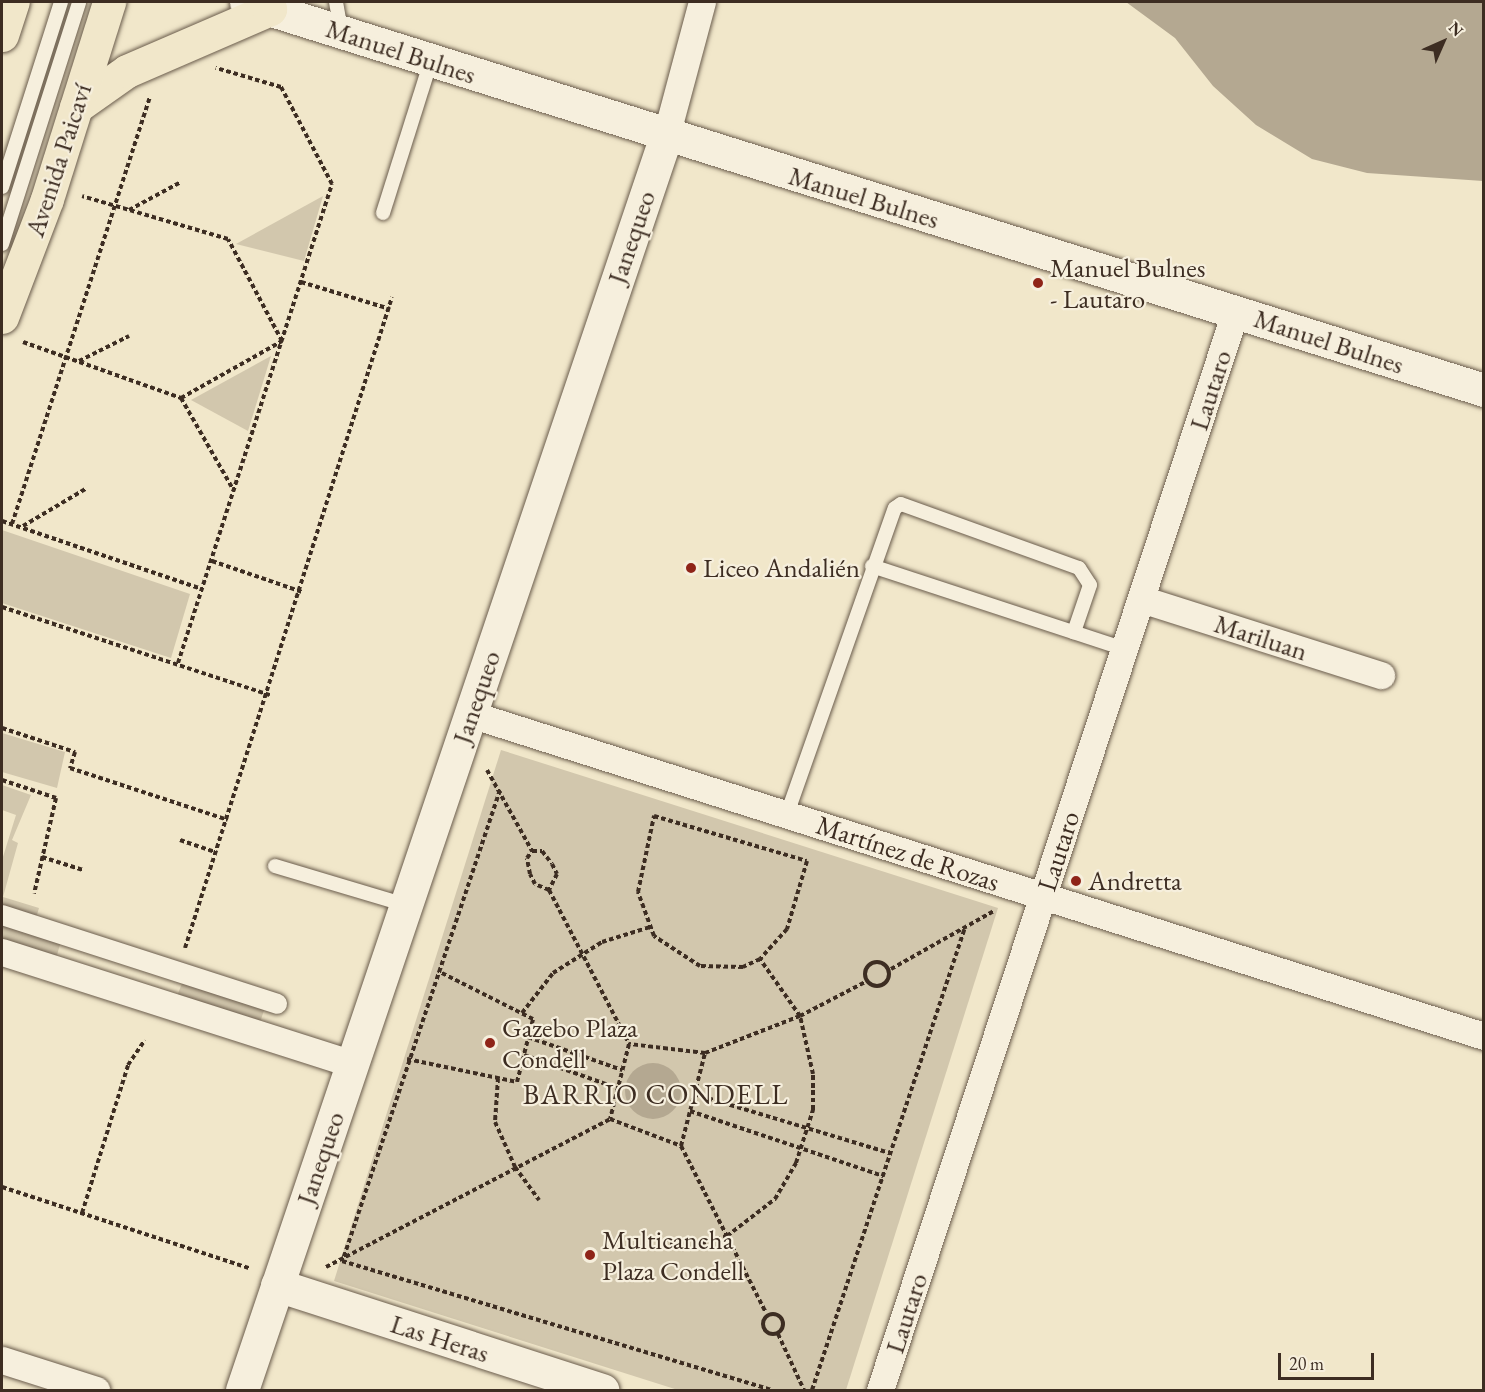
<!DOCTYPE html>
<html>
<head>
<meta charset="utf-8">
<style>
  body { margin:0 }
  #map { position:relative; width:1485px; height:1392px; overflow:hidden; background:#f1e7ca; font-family:"EB Garamond",serif }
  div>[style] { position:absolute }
  .green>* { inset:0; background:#d2c7ad }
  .water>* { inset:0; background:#b4a891 }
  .round { border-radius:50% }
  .path>* { height:4px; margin-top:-2px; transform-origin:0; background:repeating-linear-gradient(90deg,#3d2d22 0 4.5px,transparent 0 7.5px) }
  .path>.ring { margin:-2px; padding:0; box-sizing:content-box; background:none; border:4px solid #3d2d22; border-radius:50% }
  .roads { filter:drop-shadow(0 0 2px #6a5c4c) drop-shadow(0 0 2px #6a5c4c) }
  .service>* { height:14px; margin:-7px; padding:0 7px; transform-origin:7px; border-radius:7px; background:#f6efdd }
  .pedestrian>* { height:20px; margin:-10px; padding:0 10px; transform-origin:10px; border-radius:10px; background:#f6efdd }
  .minor>* { height:27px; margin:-13.5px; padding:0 13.5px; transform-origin:13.5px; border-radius:13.5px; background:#f6efdd }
  .tertiary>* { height:33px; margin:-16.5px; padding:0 16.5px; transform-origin:16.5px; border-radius:16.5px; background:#f6efdd }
  .secondary>* { height:33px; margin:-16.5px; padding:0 16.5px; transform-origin:16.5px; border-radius:16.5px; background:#f6efdd }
  .primary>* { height:33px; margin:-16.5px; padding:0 16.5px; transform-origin:16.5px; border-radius:16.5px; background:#f1e7ca }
  .dots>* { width:16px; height:16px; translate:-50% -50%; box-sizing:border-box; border:3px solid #f6efdd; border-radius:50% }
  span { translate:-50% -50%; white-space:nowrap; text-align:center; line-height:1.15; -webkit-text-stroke:4.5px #f6efdd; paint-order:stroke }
  .street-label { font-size:27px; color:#3d2d22 }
  .poi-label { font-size:27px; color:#3d2d22 }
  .left { translate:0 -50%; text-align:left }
  .neighbourhood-label { font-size:28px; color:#3d2d22; letter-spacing:1.5px }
  .frame { position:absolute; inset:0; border:3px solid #3d2d22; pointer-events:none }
  .north { position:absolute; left:1413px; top:12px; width:60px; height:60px; -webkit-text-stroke:4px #f6efdd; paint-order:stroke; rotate:45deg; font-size:16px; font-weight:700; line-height:24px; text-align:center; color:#3d2d22 }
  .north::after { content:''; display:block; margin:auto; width:21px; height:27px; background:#3d2d22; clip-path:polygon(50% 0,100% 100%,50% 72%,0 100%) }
  .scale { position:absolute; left:1278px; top:1353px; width:96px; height:27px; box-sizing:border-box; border:3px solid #3d2d22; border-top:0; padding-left:8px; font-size:18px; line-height:21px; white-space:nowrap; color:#3d2d22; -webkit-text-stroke:4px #f6efdd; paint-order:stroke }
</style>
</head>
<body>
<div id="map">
  <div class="green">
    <div style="clip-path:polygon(323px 196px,304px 261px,236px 244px)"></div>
    <div style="clip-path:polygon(271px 356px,248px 431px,191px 400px)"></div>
    <div style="clip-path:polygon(2px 530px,190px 594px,171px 658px,2px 603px)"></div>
    <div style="clip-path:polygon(2px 733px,65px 752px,57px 788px,2px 772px)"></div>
    <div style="clip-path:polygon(501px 750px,998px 908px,846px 1390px,678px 1390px,334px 1281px)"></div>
    <div style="clip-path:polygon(2px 785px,31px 795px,12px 840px,18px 843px,3px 897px,39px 908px,36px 918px,2px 908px,2px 860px,16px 815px,2px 810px)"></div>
    <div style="clip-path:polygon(2px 925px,61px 941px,55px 962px,2px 946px)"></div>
    <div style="clip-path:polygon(183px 981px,265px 1007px,259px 1026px,175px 1001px)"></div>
  </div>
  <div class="water">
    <div style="clip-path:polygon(1126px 2px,1483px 2px,1483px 181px,1367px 173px,1312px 159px,1256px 125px,1213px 86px,1175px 38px)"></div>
    <div class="round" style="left:625px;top:1063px;width:56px;height:56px"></div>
  </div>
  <div class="path">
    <div style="left:129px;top:210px;width:59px;rotate:-28.3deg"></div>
    <div style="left:301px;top:282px;width:93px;rotate:16.9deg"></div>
    <div style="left:23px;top:342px;width:168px;rotate:19.5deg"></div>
    <div style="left:181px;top:398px;width:116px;rotate:-29.4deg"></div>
    <div style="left:282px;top:341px;width:115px;rotate:-117.9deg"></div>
    <div style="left:228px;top:239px;width:152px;rotate:-163.6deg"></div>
    <div style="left:79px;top:361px;width:56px;rotate:-26.6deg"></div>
    <div style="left:181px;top:398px;width:107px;rotate:60.3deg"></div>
    <div style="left:2px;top:521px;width:211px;rotate:18.8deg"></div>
    <div style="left:12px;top:524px;width:449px;rotate:-72.1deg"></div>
    <div style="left:23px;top:526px;width:74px;rotate:-30.7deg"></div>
    <div style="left:212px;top:561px;width:95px;rotate:19deg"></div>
    <div style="left:2px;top:607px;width:282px;rotate:18.2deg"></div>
    <div style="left:178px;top:663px;width:503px;rotate:-72.18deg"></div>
    <div style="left:332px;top:184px;width:110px;rotate:-117.7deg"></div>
    <div style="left:281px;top:87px;width:68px;rotate:-163.7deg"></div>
    <div style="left:2px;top:728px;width:77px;rotate:18.2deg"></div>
    <div style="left:75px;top:752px;width:17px;rotate:107deg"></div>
    <div style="left:70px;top:768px;width:166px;rotate:18.2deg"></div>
    <div style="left:487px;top:770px;width:93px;rotate:60.9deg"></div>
    <div style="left:2px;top:780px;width:57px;rotate:18.4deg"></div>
    <div style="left:56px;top:798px;width:98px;rotate:102.9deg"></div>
    <div style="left:500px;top:790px;width:497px;rotate:108.5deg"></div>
    <div style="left:342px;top:1261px;width:450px;rotate:16.7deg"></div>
    <div style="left:654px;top:816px;width:159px;rotate:16.4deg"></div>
    <div style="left:807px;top:861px;width:71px;rotate:106.4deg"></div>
    <div style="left:787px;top:929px;width:40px;rotate:132deg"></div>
    <div style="left:760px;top:959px;width:19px;rotate:155deg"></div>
    <div style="left:743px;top:967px;width:43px;rotate:-178.7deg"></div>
    <div style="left:700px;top:966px;width:55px;rotate:-146.9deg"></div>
    <div style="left:654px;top:936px;width:47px;rotate:-110deg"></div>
    <div style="left:638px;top:892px;width:78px;rotate:-78.1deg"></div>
    <div style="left:180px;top:840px;width:39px;rotate:19deg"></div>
    <div style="left:532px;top:851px;width:10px"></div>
    <div style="left:542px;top:851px;width:16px;rotate:52deg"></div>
    <div style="left:552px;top:864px;width:11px;rotate:63deg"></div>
    <div style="left:557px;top:874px;width:18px;rotate:117deg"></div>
    <div style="left:549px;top:890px;width:15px;rotate:-157deg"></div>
    <div style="left:535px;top:884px;width:11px;rotate:-117deg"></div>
    <div style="left:530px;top:874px;width:16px;rotate:-101deg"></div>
    <div style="left:527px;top:858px;width:9px;rotate:-54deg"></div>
    <div style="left:42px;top:857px;width:43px;rotate:17.6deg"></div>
    <div style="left:549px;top:890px;width:174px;rotate:62.5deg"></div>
    <div style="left:629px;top:1044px;width:77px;rotate:104.2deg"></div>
    <div style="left:610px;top:1119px;width:76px;rotate:20.8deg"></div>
    <div style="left:681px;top:1146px;width:96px;rotate:-75.5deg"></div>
    <div style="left:705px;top:1053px;width:77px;rotate:-173.2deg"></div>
    <div style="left:185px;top:948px;width:683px;rotate:-72.36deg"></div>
    <div class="ring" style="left:865px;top:962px;width:20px;height:20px"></div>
    <div style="left:891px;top:969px;width:118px;rotate:-29.4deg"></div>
    <div style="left:522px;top:1013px;width:51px;rotate:-52.2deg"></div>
    <div style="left:553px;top:973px;width:58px;rotate:-32.3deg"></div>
    <div style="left:602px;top:942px;width:50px;rotate:-17.4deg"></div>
    <div style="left:528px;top:1037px;width:100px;rotate:19.3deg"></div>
    <div style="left:705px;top:1053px;width:102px;rotate:-21.3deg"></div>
    <div style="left:800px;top:1016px;width:73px;rotate:-27.6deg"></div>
    <div style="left:524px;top:1055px;width:99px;rotate:19.5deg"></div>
    <div style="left:407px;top:1059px;width:112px;rotate:11.8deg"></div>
    <div style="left:517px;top:1082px;width:65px;rotate:-75.7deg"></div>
    <div style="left:533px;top:1019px;width:106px;rotate:-153.2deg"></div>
    <div style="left:498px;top:1078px;width:44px;rotate:93.9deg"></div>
    <div style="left:495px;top:1122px;width:49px;rotate:66deg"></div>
    <div style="left:515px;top:1167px;width:41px;rotate:54deg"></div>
    <div style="left:694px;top:1094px;width:205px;rotate:16.8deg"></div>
    <div style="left:690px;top:1111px;width:204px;rotate:18.6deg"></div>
    <div style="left:681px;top:1146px;width:187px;rotate:63deg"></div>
    <div style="left:2px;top:1187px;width:260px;rotate:18.2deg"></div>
    <div style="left:82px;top:1213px;width:155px;rotate:-72.7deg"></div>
    <div style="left:128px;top:1065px;width:30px;rotate:-56deg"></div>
    <div style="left:663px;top:1242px;width:31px;rotate:6deg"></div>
    <div style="left:694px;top:1245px;width:34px;rotate:-15deg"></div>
    <div style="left:727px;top:1236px;width:61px;rotate:-37.6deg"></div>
    <div style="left:775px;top:1199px;width:42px;rotate:-59.7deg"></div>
    <div style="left:796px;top:1163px;width:56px;rotate:-72.2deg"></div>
    <div style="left:813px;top:1110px;width:36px;rotate:-90deg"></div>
    <div style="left:813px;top:1074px;width:59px;rotate:-102.6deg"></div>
    <div style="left:800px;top:1016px;width:70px;rotate:-125.1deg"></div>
    <div style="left:326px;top:1267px;width:320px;rotate:-27.5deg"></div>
    <div class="ring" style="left:763px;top:1314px;width:16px;height:16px"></div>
    <div style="left:778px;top:1334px;width:62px;rotate:65.1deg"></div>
    <div style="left:812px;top:1390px;width:487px;rotate:-71.7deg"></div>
  </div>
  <div class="roads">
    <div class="service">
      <div style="left:336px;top:2px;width:28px;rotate:80deg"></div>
      <div style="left:2px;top:187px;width:194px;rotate:-72.3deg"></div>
      <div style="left:383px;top:213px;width:159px;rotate:-72.5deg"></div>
      <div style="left:2px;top:244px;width:254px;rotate:-72.3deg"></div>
      <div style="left:872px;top:566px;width:265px;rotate:18.2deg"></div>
      <div style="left:787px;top:814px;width:324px;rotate:-70.6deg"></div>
      <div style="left:895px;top:508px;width:7px;rotate:-34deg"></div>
      <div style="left:901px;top:504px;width:189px;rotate:19.8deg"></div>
      <div style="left:1079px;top:568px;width:20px;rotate:57deg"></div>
      <div style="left:1090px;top:585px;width:50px;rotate:108.8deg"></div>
      <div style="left:275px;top:866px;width:137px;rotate:16.6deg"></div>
    </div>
    <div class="pedestrian">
      <div style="left:2px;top:915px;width:289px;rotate:17.9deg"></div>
    </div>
    <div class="minor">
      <div style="left:666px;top:136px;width:139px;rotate:-75deg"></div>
      <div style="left:1141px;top:599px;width:252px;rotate:17.6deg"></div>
      <div style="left:470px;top:714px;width:1064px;rotate:17.62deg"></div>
      <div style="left:2px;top:952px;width:367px;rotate:17.7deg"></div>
      <div style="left:2px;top:1360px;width:99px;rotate:17.7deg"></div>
      <div style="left:880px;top:1390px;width:1135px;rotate:-71.77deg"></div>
    </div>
    <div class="tertiary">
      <div style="left:277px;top:1285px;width:342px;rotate:17.9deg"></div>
      <div style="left:242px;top:1390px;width:1324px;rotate:-71.32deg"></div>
    </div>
    <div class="secondary">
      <div style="left:246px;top:2px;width:1297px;rotate:17.4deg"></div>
    </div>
    <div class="primary">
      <div style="left:2px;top:35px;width:35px;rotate:-72deg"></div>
      <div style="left:76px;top:107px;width:62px;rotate:-35.2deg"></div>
      <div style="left:127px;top:71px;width:156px;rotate:-23.4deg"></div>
      <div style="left:270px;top:9px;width:10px;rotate:-135deg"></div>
      <div style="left:2px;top:317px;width:126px;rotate:-69.1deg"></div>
      <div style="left:47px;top:199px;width:207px;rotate:-72.5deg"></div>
    </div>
  </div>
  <div class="dots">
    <div style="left:1038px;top:283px;background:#8f2418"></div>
    <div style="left:691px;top:568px;background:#8f2418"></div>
    <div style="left:1076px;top:881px;background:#8f2418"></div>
    <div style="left:490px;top:1043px;background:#8f2418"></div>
    <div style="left:590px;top:1255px;background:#8f2418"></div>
  </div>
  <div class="street-label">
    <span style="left:401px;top:51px;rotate:18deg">Manuel Bulnes</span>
    <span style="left:58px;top:160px;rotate:-72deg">Avenida Paicaví</span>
    <span style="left:864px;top:197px;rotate:17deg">Manuel Bulnes</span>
    <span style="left:631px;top:237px;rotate:-71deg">Janequeo</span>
    <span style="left:1329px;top:341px;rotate:18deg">Manuel Bulnes</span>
    <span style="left:1210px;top:390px;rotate:-72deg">Lautaro</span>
    <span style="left:1261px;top:637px;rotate:18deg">Mariluan</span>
    <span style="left:476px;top:697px;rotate:-71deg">Janequeo</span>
    <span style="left:1058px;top:851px;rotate:-72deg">Lautaro</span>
    <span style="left:908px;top:853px;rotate:18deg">Martínez de Rozas</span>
    <span style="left:320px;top:1158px;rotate:-71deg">Janequeo</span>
    <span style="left:906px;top:1313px;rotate:-72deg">Lautaro</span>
    <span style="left:440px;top:1338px;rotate:18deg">Las Heras</span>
  </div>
  <div class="poi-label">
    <span class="left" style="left:1050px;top:283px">Manuel Bulnes<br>- Lautaro</span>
    <span class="left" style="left:703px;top:568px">Liceo Andalién</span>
    <span class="left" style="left:1088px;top:881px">Andretta</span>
    <span class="left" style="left:502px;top:1043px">Gazebo Plaza<br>Condell</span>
    <span class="left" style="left:602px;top:1255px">Multicancha<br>Plaza Condell</span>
  </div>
  <div class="neighbourhood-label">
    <span style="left:656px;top:1094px">BARRIO CONDELL</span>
  </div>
  <div class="frame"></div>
  <div class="north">N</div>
  <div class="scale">20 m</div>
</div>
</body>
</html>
